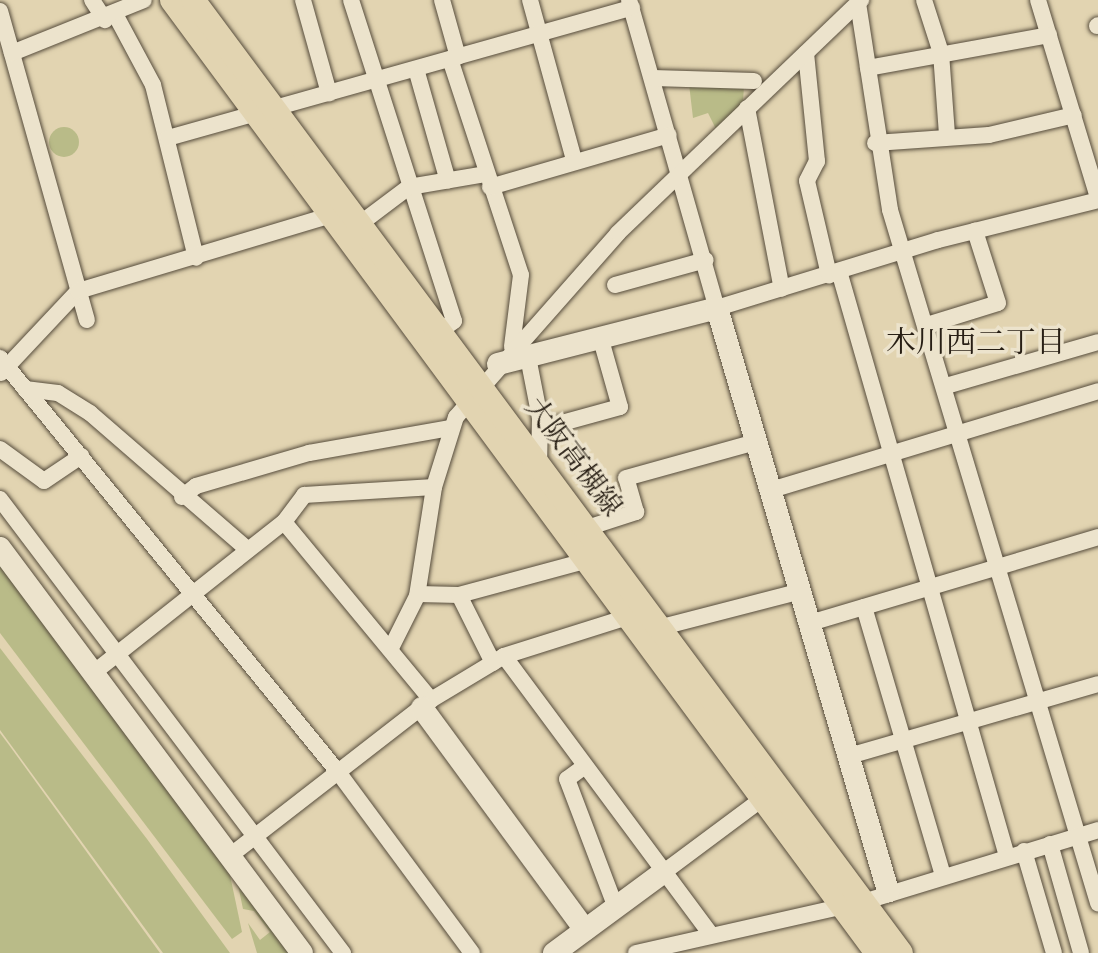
<!DOCTYPE html>
<html>
<head>
<meta charset="utf-8">
<style>
  body { margin:0 }
  #map { position:relative; width:1098px; height:953px; overflow:hidden; background:#e2d4b1; font-family:"Old Standard TT","Noto Serif JP",serif }
  div>[style] { position:absolute }
  .green>* { inset:0; background:#b9bb88 }
  .round { border-radius:50% }
  .roads { filter:drop-shadow(0 0 2px #564c3c) drop-shadow(0 0 2px #564c3c) }
  .street>* { height:16px; margin:-8px; padding:0 8px; transform-origin:8px; border-radius:8px; background:#ece3cc }
  .secondary>* { height:22px; margin:-11px; padding:0 11px; transform-origin:11px; border-radius:11px; background:#ece3cc }
  .primary>* { height:24px; margin:-12px; padding:0 12px; transform-origin:12px; border-radius:12px; background:#e2d4b1 }
  span { translate:-50% -50%; white-space:nowrap; text-align:center; line-height:1.15; -webkit-text-stroke:7px #ece3cc; paint-order:stroke }
  .street-label { font-size:28px; color:#281f15 }
  .neighbourhood-label { font-size:30px; color:#281f15 }
</style>
</head>
<body>
<div id="map">
  <div class="green">
    <div style="clip-path:polygon(689px 84px,744px 85px,743px 102px,716px 129px,708px 113px,693px 118px)"></div>
    <div class="round" style="left:49px;top:127px;width:30px;height:30px"></div>
    <div style="clip-path:polygon(0 563px,227px 861px,242px 932px,232px 939px,0 633px)"></div>
    <div style="clip-path:polygon(0 648px,147px 839px,230px 953px,163px 953px,0 730px)"></div>
    <div style="clip-path:polygon(0 733px,9px 745px,160px 953px,0 953px)"></div>
    <div style="clip-path:polygon(238px 885px,290px 953px,257px 953px,248px 923px,260px 940px,270px 932px,254px 911px,243px 909px)"></div>
  </div>
  <div class="roads">
    <div class="street">
      <div style="left:92px;top:0;width:24px;rotate:57deg"></div>
      <div style="left:303px;top:0;width:97px;rotate:74.4deg"></div>
      <div style="left:351px;top:0;width:337px;rotate:72.2deg"></div>
      <div style="left:454px;top:321px;width:17px;rotate:144deg"></div>
      <div style="left:442px;top:0;width:59px;rotate:74.3deg"></div>
      <div style="left:530px;top:0;width:166px;rotate:74.6deg"></div>
      <div style="left:629px;top:0;width:320px;rotate:74.1deg"></div>
      <div style="left:717px;top:308px;width:231px;rotate:-17.1deg"></div>
      <div style="left:938px;top:240px;width:165px;rotate:-14deg"></div>
      <div style="left:924px;top:0;width:56px;rotate:72.2deg"></div>
      <div style="left:941px;top:53px;width:82px;rotate:85.8deg"></div>
      <div style="left:1038px;top:0;width:207px;rotate:73.1deg"></div>
      <div style="left:858px;top:3px;width:209px;rotate:81.2deg"></div>
      <div style="left:890px;top:210px;width:724px;rotate:73.29deg"></div>
      <div style="left:0;top:11px;width:321px;rotate:74.3deg"></div>
      <div style="left:115px;top:14px;width:81px;rotate:61.8deg"></div>
      <div style="left:153px;top:85px;width:178px;rotate:76deg"></div>
      <div style="left:1097px;top:26px;width:1px;rotate:-45deg"></div>
      <div style="left:12px;top:53px;width:142px;rotate:-21.9deg"></div>
      <div style="left:806px;top:53px;width:109px;rotate:84.2deg"></div>
      <div style="left:817px;top:161px;width:22px;rotate:117deg"></div>
      <div style="left:807px;top:181px;width:97px;rotate:76.8deg"></div>
      <div style="left:450px;top:59px;width:227px;rotate:71.8deg"></div>
      <div style="left:521px;top:275px;width:72px;rotate:97.2deg"></div>
      <div style="left:868px;top:68px;width:184px;rotate:-10.3deg"></div>
      <div style="left:416px;top:69px;width:116px;rotate:74.1deg"></div>
      <div style="left:653px;top:78px;width:101px;rotate:1.7deg"></div>
      <div style="left:747px;top:108px;width:184px;rotate:79.1deg"></div>
      <div style="left:168px;top:138px;width:482px;rotate:-15.7deg"></div>
      <div style="left:875px;top:143px;width:114px;rotate:-4deg"></div>
      <div style="left:989px;top:135px;width:87px;rotate:-13.2deg"></div>
      <div style="left:490px;top:187px;width:186px;rotate:-16.2deg"></div>
      <div style="left:361px;top:223px;width:60px;rotate:-36.9deg"></div>
      <div style="left:409px;top:187px;width:77px;rotate:-9.7deg"></div>
      <div style="left:839px;top:271px;width:609px;rotate:73.98deg"></div>
      <div style="left:615px;top:285px;width:94px;rotate:-15.4deg"></div>
      <div style="left:927px;top:325px;width:74px;rotate:-17.2deg"></div>
      <div style="left:998px;top:303px;width:76px;rotate:-107.7deg"></div>
      <div style="left:528px;top:357px;width:62px;rotate:78.9deg"></div>
      <div style="left:540px;top:418px;width:48px;rotate:91.2deg"></div>
      <div style="left:0;top:358px;width:534px;rotate:50.77deg"></div>
      <div style="left:338px;top:772px;width:225px;rotate:53.5deg"></div>
      <div style="left:1px;top:373px;width:112px;rotate:-46.8deg"></div>
      <div style="left:78px;top:291px;width:265px;rotate:-16.7deg"></div>
      <div style="left:946px;top:386px;width:158px;rotate:-16.1deg"></div>
      <div style="left:25px;top:389px;width:33px;rotate:7deg"></div>
      <div style="left:58px;top:393px;width:38px;rotate:32deg"></div>
      <div style="left:90px;top:413px;width:209px;rotate:40.9deg"></div>
      <div style="left:540px;top:429px;width:83px;rotate:-15.4deg"></div>
      <div style="left:620px;top:407px;width:70px;rotate:-105.8deg"></div>
      <div style="left:0;top:449px;width:54px;rotate:36deg"></div>
      <div style="left:44px;top:481px;width:45px;rotate:-34deg"></div>
      <div style="left:771px;top:490px;width:342px;rotate:-16.8deg"></div>
      <div style="left:182px;top:497px;width:18px;rotate:-38deg"></div>
      <div style="left:196px;top:486px;width:118px;rotate:-16.3deg"></div>
      <div style="left:309px;top:453px;width:144px;rotate:-10deg"></div>
      <div style="left:0;top:499px;width:569px;rotate:52.93deg"></div>
      <div style="left:284px;top:522px;width:34px;rotate:-53deg"></div>
      <div style="left:304px;top:495px;width:130px;rotate:-3.5deg"></div>
      <div style="left:587px;top:528px;width:52px;rotate:-18.1deg"></div>
      <div style="left:636px;top:512px;width:35px;rotate:-106deg"></div>
      <div style="left:626px;top:478px;width:135px;rotate:-15.5deg"></div>
      <div style="left:418px;top:594px;width:41px;rotate:1.4deg"></div>
      <div style="left:459px;top:595px;width:131px;rotate:-15.1deg"></div>
      <div style="left:459px;top:595px;width:76px;rotate:63.4deg"></div>
      <div style="left:864px;top:607px;width:279px;rotate:73.6deg"></div>
      <div style="left:810px;top:623px;width:301px;rotate:-16.6deg"></div>
      <div style="left:391px;top:648px;width:58px;rotate:-63.4deg"></div>
      <div style="left:417px;top:596px;width:110px;rotate:-81.1deg"></div>
      <div style="left:434px;top:487px;width:73px;rotate:-72.6deg"></div>
      <div style="left:456px;top:417px;width:245px;rotate:-48.6deg"></div>
      <div style="left:618px;top:233px;width:337px;rotate:-43.8deg"></div>
      <div style="left:504px;top:656px;width:347px;rotate:53.4deg"></div>
      <div style="left:97px;top:670px;width:238px;rotate:-38.4deg"></div>
      <div style="left:284px;top:522px;width:231px;rotate:50.4deg"></div>
      <div style="left:849px;top:756px;width:259px;rotate:-16.1deg"></div>
      <div style="left:585px;top:766px;width:22px;rotate:144deg"></div>
      <div style="left:567px;top:779px;width:138px;rotate:69.2deg"></div>
      <div style="left:1050px;top:844px;width:113px;rotate:74.1deg"></div>
      <div style="left:1024px;top:851px;width:106px;rotate:73.6deg"></div>
      <div style="left:231px;top:855px;width:253px;rotate:-37.8deg"></div>
      <div style="left:431px;top:700px;width:85px;rotate:-31.1deg"></div>
      <div style="left:504px;top:656px;width:130px;rotate:-17.5deg"></div>
      <div style="left:628px;top:617px;width:35px;rotate:16deg"></div>
      <div style="left:662px;top:627px;width:144px;rotate:-14.5deg"></div>
      <div style="left:664px;top:872px;width:122px;rotate:-36.7deg"></div>
      <div style="left:636px;top:953px;width:233px;rotate:-12.7deg"></div>
      <div style="left:863px;top:902px;width:246px;rotate:-17deg"></div>
    </div>
    <div class="secondary">
      <div style="left:498px;top:364px;width:226px;rotate:-14.3deg"></div>
      <div style="left:717px;top:308px;width:608px;rotate:73.65deg"></div>
      <div style="left:0;top:548px;width:505px;rotate:53.29deg"></div>
      <div style="left:422px;top:708px;width:275px;rotate:53.7deg"></div>
      <div style="left:554px;top:953px;width:137px;rotate:-36.4deg"></div>
    </div>
    <div class="primary">
      <div style="left:172px;top:0;width:1185px;rotate:53.51deg"></div>
      <div style="left:193px;top:0;width:1187px;rotate:53.39deg"></div>
    </div>
  </div>
  <div class="street-label">
    <span style="left:572px;top:458px;rotate:53deg">大阪高槻線</span>
  </div>
  <div class="neighbourhood-label">
    <span style="left:976px;top:344px">木川西二丁目</span>
  </div>
</div>
</body>
</html>
